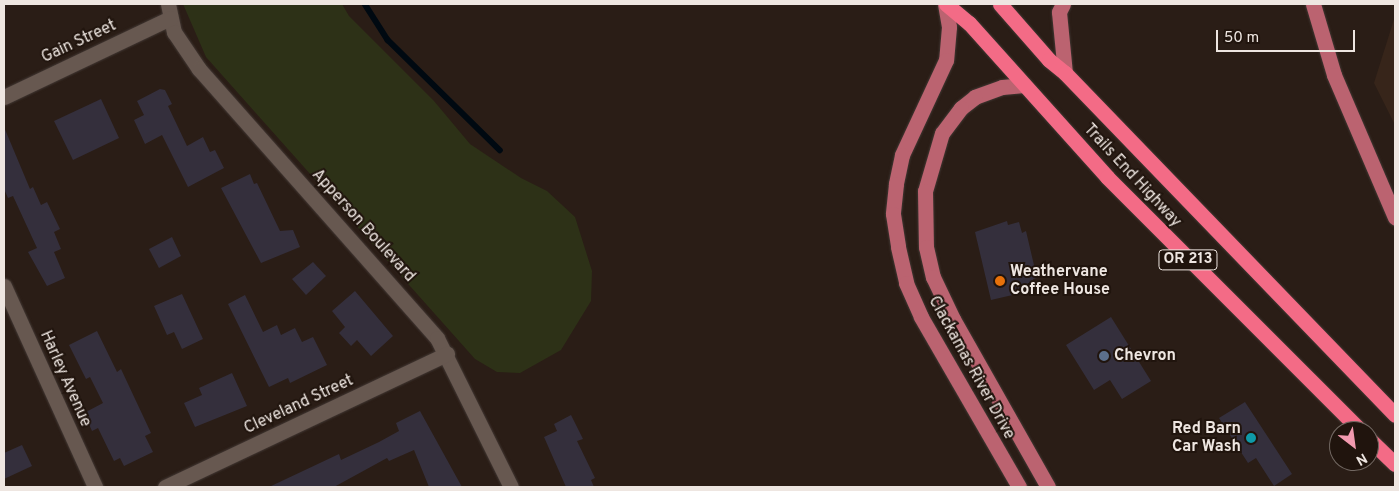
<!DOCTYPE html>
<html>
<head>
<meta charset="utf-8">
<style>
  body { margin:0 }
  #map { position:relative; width:1399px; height:491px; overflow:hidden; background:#2a1d16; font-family:Overpass,sans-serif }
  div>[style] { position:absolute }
  .built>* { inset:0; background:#37251a }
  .green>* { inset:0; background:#2d3117 }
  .stream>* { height:5.5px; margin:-2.75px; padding:0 2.75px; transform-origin:2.75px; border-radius:2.75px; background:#000911 }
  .building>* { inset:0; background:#342f3c }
  .roads { filter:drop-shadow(0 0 1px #423834) drop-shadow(0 0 1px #423834) }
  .minor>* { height:15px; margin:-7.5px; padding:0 7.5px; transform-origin:7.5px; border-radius:7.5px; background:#675850 }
  .major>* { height:15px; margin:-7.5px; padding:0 7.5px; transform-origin:7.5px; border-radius:7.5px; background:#bb6370 }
  .highway>* { height:15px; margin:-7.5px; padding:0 7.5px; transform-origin:7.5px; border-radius:7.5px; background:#f36b86 }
  .dots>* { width:14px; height:14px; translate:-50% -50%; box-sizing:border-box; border:2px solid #20140d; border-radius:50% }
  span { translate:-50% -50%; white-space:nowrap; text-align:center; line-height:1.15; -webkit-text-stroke:4px #20140d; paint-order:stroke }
  .shield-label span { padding:1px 4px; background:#20140d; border:1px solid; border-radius:4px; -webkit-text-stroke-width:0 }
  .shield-label { font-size:15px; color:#eee6e1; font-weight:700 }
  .street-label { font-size:16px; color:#eee6e1 }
  .poi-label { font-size:16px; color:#eee6e1; font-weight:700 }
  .left { translate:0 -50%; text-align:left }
  .right { translate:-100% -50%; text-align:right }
  .frame { position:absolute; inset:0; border:5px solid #eee6e1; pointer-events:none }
  .north { position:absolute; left:1329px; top:421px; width:50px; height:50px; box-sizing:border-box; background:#20140d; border:1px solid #726862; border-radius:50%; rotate:150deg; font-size:14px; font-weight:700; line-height:20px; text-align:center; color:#eee6e1 }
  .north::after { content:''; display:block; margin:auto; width:18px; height:22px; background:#f29aaf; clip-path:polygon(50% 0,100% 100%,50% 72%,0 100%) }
  .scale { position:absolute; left:1216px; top:30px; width:139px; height:22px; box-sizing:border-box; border:2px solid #eee6e1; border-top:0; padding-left:6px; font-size:15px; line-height:18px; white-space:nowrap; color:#eee6e1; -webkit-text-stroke:4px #20140d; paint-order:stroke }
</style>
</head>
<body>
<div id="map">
  <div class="built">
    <div style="clip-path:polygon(1395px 16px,1395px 125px,1374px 83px)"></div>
  </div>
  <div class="green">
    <div style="clip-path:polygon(183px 4px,342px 4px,349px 16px,434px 101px,470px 144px,521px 178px,547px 191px,575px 217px,592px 271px,591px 301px,561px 350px,520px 373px,497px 372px,475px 359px,206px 57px)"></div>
  </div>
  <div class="stream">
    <div style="left:365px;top:4px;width:43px;rotate:57.4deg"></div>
    <div style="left:388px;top:40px;width:157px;rotate:44.5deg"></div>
  </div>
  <div class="building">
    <div style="clip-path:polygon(160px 89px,165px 90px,172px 104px,168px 106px,187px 146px,203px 137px,210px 152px,215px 150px,224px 168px,188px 187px,162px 135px,145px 144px,134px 120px,144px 115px,137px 101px)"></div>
    <div style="clip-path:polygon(101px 99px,119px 138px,73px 160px,54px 121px)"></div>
    <div style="clip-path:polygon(4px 127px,30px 189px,33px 187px,41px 205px,47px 202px,60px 229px,54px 232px,61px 249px,54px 252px,65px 278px,47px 286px,28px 252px,37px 248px,13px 196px,8px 198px,4px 189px)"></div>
    <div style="clip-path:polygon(250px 174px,254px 184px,257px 183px,280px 231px,293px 230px,300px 247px,261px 263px,221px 188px)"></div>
    <div style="clip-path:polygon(1007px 221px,1008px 225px,1019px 222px,1022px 233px,1026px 231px,1037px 278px,1033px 279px,1035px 290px,991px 300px,975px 232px)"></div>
    <div style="clip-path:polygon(172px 237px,181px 256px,159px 268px,149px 249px)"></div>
    <div style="clip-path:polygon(313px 262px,326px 276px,306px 295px,292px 279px)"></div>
    <div style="clip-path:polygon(355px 291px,393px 336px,371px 356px,357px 340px,351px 346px,339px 333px,345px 327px,332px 311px)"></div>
    <div style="clip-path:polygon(182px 294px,203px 339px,182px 349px,174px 332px,167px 335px,154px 306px)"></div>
    <div style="clip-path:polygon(245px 295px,263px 332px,277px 325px,281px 335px,295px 328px,302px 342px,313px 337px,327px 365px,290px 383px,288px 378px,269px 387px,228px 304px)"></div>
    <div style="clip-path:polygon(1111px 317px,1151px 381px,1122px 399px,1110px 380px,1094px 390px,1066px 345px)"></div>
    <div style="clip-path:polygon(97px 331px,117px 372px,121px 369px,151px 433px,145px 436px,153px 452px,124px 466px,120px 458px,114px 461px,98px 428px,92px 431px,84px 413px,103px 403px,90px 377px,86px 379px,69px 345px)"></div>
    <div style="clip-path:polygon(232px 373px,247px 406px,195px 427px,184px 403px,202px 395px,199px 388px)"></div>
    <div style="clip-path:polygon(1245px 402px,1292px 474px,1274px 486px,1256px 458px,1248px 463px,1219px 418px)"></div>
    <div style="clip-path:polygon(420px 411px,462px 487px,429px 487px,414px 450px,389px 461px,387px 458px,334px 487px,269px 487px,339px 454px,341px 460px,379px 442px,399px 431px,396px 423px)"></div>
    <div style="clip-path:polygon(571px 415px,583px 439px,577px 441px,595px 478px,591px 480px,594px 487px,566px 487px,544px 437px,557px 431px,554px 424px)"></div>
    <div style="clip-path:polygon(22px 445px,32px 466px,4px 479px,4px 453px)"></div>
  </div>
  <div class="roads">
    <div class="minor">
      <div style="left:168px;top:4px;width:29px;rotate:78deg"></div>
      <div style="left:174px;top:32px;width:45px;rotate:56deg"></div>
      <div style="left:199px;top:69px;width:359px;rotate:48.5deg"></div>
      <div style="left:437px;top:338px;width:166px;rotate:63.6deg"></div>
      <div style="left:4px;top:97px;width:184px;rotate:-25.4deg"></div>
      <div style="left:4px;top:286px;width:221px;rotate:65.6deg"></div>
      <div style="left:165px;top:487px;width:312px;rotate:-25.3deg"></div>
    </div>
    <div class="major">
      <div style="left:945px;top:4px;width:23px;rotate:80deg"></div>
      <div style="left:949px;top:27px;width:33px;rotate:95deg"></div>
      <div style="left:946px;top:60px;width:105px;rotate:114.9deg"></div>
      <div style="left:902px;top:155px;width:30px;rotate:102deg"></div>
      <div style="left:896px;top:184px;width:30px;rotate:96deg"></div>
      <div style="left:893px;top:214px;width:33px;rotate:81deg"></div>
      <div style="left:898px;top:247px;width:37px;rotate:77deg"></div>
      <div style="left:906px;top:283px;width:37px;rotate:66deg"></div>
      <div style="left:921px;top:317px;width:196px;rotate:60deg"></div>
      <div style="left:1063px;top:4px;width:9px;rotate:117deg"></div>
      <div style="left:1059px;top:12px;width:61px;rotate:84.4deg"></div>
      <div style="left:1313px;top:4px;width:74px;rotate:73.5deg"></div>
      <div style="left:1334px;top:75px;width:155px;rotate:66.8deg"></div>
      <div style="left:1024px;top:85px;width:22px;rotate:175deg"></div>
      <div style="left:1002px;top:87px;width:29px;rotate:160deg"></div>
      <div style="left:975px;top:97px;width:18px;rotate:142deg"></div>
      <div style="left:961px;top:108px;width:31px;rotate:127deg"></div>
      <div style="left:942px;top:133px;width:60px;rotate:106.3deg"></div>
      <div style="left:925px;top:191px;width:56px;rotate:89deg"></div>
      <div style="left:926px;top:247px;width:31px;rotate:77deg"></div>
      <div style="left:933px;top:277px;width:47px;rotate:64.5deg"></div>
      <div style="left:953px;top:319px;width:193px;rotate:60.5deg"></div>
    </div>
    <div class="highway">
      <div style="left:946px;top:4px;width:30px;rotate:40deg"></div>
      <div style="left:969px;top:23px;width:207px;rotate:48.1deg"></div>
      <div style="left:1107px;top:177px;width:359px;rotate:45deg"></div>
      <div style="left:1000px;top:4px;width:74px;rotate:48.8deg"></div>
      <div style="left:1049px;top:60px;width:21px;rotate:39deg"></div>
      <div style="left:1065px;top:73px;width:475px;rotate:46deg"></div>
      <div style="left:1369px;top:439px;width:36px;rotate:44deg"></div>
    </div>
  </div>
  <div class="dots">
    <div style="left:1000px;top:281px;background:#e8710a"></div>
    <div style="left:1104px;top:356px;background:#5c6f8a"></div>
    <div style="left:1251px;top:438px;background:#0f9aa8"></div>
  </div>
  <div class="shield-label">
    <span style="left:1188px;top:260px">OR 213</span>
  </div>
  <div class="street-label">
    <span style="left:79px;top:42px;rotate:-25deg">Gain Street</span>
    <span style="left:1132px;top:176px;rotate:47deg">Trails End Highway</span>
    <span style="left:363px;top:226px;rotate:48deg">Apperson Boulevard</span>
    <span style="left:971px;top:368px;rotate:61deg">Clackamas River Drive</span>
    <span style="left:65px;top:379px;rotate:66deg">Harley Avenue</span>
    <span style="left:299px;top:405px;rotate:-25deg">Cleveland Street</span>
  </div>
  <div class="poi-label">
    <span class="left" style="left:1010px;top:281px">Weathervane<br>Coffee House</span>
    <span class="left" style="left:1114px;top:356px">Chevron</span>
    <span class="right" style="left:1241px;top:438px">Red Barn<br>Car Wash</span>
  </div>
  <div class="frame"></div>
  <div class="north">N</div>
  <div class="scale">50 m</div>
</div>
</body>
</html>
